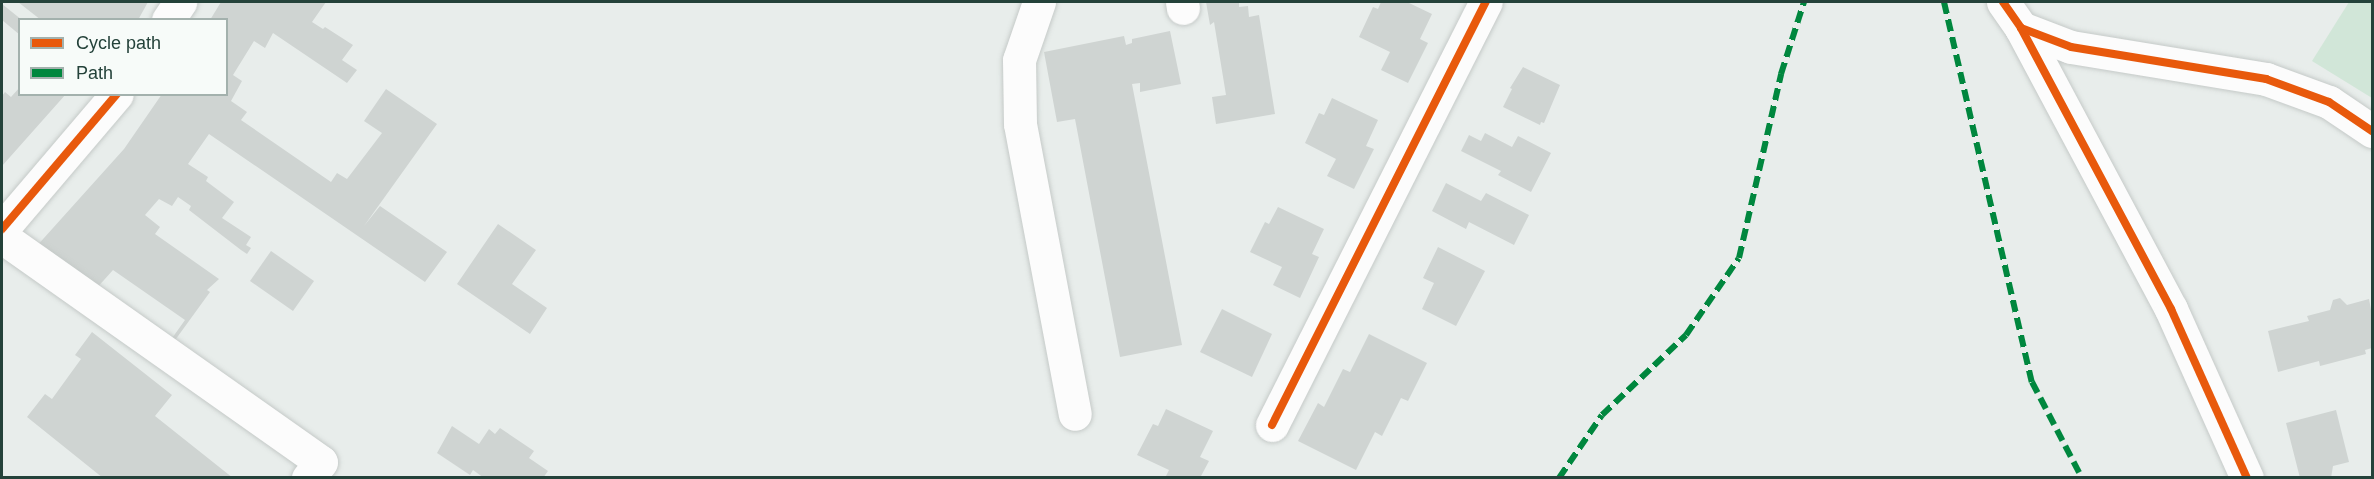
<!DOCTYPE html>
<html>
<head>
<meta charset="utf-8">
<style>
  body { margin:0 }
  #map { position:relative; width:2374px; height:479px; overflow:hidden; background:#e8edeb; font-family:Helvetica,sans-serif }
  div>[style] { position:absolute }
  .green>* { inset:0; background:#d1e6d8 }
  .building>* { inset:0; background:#cfd4d2 }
  .roads { filter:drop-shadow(0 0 2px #c5cac8) drop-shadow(0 0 2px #c5cac8) }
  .minor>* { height:33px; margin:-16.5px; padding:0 16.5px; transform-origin:16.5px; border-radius:16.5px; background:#fcfcfc }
  .quiet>* { height:6px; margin-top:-3px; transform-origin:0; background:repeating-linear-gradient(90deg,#00873e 0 12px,transparent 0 18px) }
  .cycleway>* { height:8px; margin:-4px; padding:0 4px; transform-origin:4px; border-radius:4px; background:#e8590c }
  span { translate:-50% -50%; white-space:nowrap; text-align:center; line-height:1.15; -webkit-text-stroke:5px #f7fbf9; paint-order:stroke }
  .frame { position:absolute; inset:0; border:3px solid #24423a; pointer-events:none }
  .legend { position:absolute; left:18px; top:18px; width:210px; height:78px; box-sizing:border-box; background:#f7fbf9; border:2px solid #a3b1ad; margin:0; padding:8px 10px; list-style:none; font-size:18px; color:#24423a }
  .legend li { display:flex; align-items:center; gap:12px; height:30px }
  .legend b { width:30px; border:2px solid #a3b1ad }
</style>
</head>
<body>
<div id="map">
  <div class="green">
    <div style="clip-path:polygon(2349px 2px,2372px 2px,2372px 98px,2312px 61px)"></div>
  </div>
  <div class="building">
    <div style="clip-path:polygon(18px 2px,148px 2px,138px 20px,41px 20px)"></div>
    <div style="clip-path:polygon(221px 2px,326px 2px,312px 22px,323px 29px,325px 27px,353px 45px,342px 60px,357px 70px,347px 83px,273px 33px,265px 48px,254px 41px,233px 75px,242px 81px,231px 101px,247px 112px,241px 120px,331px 182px,337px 173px,347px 179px,382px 133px,364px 121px,386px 89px,437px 124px,364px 226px,380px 206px,447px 252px,425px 282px,209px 134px,188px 164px,208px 177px,206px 181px,234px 202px,222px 218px,251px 237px,246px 245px,251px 248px,247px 254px,241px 250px,189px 210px,191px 206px,178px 197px,172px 206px,159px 199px,145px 215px,160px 227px,155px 234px,219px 279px,207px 290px,210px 292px,173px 343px,170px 341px,185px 320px,113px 270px,95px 290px,35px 248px,124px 149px,162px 94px,226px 94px,226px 20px,210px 20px)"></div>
    <div style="clip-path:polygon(1206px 2px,1239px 2px,1239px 7px,1248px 6px,1249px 17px,1259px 15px,1275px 114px,1216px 124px,1212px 97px,1226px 95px,1214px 22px,1210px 25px)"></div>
    <div style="clip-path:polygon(1381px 2px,1407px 2px,1432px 14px,1420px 39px,1428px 43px,1408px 83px,1381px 70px,1390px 52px,1359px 37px,1373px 7px,1378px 9px)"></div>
    <div style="clip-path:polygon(2px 4px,22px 20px,20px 35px,2px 20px)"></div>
    <div style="clip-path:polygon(1170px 31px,1181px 84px,1140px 92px,1140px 83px,1132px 84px,1182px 345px,1120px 357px,1075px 119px,1057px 122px,1044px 52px,1124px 36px,1126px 45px,1132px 43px,1132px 39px)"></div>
    <div style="clip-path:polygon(1523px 67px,1560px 85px,1544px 123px,1541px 122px,1540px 125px,1503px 107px,1512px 89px,1510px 88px)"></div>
    <div style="clip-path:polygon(20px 87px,20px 94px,66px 94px,2px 166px,2px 96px,5px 92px,11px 97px)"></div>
    <div style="clip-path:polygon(1332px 98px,1378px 120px,1366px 146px,1374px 149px,1354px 189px,1327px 176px,1336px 159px,1305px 143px,1319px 113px,1324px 115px)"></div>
    <div style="clip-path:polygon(1485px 133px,1512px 147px,1518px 136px,1551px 153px,1531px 192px,1498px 175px,1501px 171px,1461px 151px,1469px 135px,1481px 141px)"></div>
    <div style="clip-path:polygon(1446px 183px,1481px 201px,1486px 193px,1529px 215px,1514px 245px,1469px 222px,1466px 229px,1432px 211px)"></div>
    <div style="clip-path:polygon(1278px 207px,1324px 229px,1312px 254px,1319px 257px,1300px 298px,1273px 285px,1282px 267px,1250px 252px,1265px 222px,1269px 224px)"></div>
    <div style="clip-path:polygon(498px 224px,536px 250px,512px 284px,547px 308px,530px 334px,457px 284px)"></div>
    <div style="clip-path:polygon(1438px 247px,1485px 271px,1456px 326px,1422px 309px,1434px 283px,1423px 278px)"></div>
    <div style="clip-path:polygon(271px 251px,314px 281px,293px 311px,250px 281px)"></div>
    <div style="clip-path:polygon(2340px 298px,2347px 305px,2369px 299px,2372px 315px,2372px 348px,2365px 350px,2366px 354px,2320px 366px,2319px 361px,2278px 372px,2268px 331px,2309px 321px,2307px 316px,2330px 310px,2333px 300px)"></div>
    <div style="clip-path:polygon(1222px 309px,1272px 334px,1252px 377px,1200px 352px)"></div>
    <div style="clip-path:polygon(92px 332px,172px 395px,155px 416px,233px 478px,103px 478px,27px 417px,45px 394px,52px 399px,81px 359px,75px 355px)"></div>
    <div style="clip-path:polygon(1369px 334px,1427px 363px,1408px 401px,1401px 398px,1382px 436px,1375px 432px,1356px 470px,1298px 441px,1318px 403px,1324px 407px,1343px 369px,1350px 372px)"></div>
    <div style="clip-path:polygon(1166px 409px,1213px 431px,1200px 457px,1209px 461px,1200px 478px,1165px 478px,1169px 470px,1137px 455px,1153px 424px,1158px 426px)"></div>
    <div style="clip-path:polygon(2336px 410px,2349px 462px,2333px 466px,2331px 478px,2300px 478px,2286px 423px)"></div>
    <div style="clip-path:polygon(452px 426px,479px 444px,489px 429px,495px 434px,500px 428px,534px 451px,529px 458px,548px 471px,543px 478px,484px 478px,473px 470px,470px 475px,437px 453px)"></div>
  </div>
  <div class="roads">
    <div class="minor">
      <div style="left:1039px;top:2px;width:61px;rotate:109deg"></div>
      <div style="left:1019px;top:60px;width:64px;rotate:89.1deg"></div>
      <div style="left:1020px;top:124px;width:295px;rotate:79.3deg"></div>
      <div style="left:1182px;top:2px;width:6px;rotate:81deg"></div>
      <div style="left:2003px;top:2px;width:32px;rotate:55deg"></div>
      <div style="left:2021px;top:28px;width:319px;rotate:61.9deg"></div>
      <div style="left:2171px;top:309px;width:185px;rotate:65.8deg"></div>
      <div style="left:168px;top:20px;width:22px;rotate:-56deg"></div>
      <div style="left:2021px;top:28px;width:53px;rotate:20.8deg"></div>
      <div style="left:2071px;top:47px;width:198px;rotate:9.3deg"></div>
      <div style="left:2266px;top:79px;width:67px;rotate:20.1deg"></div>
      <div style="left:2329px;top:102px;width:52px;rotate:34deg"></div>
      <div style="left:2px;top:229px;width:177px;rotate:-49.6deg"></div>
      <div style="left:2px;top:237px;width:390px;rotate:35.2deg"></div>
      <div style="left:321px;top:462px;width:21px;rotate:129deg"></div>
      <div style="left:1272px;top:425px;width:474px;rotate:-63.2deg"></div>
    </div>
  </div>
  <div class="quiet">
    <div style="left:1944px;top:2px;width:390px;rotate:77deg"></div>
    <div style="left:2032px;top:382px;width:108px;rotate:62.5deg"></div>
    <div style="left:1559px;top:478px;width:76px;rotate:-55.7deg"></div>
    <div style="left:1602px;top:415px;width:116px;rotate:-43.6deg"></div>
    <div style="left:1686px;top:335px;width:93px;rotate:-55.5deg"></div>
    <div style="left:1739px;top:258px;width:189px;rotate:-77.1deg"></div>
    <div style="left:1781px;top:74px;width:76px;rotate:-72.3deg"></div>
  </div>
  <div class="cycleway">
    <div style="left:2003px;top:2px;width:32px;rotate:55deg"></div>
    <div style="left:2021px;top:28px;width:319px;rotate:61.9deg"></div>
    <div style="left:2171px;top:309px;width:185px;rotate:65.8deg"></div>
    <div style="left:2021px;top:28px;width:53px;rotate:20.8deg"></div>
    <div style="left:2071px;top:47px;width:198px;rotate:9.3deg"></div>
    <div style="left:2266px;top:79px;width:67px;rotate:20.1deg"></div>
    <div style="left:2329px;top:102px;width:52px;rotate:34deg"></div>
    <div style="left:2px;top:229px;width:177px;rotate:-49.6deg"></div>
    <div style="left:1272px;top:425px;width:474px;rotate:-63.2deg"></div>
  </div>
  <div class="frame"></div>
  <ul class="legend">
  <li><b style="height:8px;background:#e8590c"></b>Cycle path</li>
  <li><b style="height:8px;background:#00873e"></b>Path</li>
  </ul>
</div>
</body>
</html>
